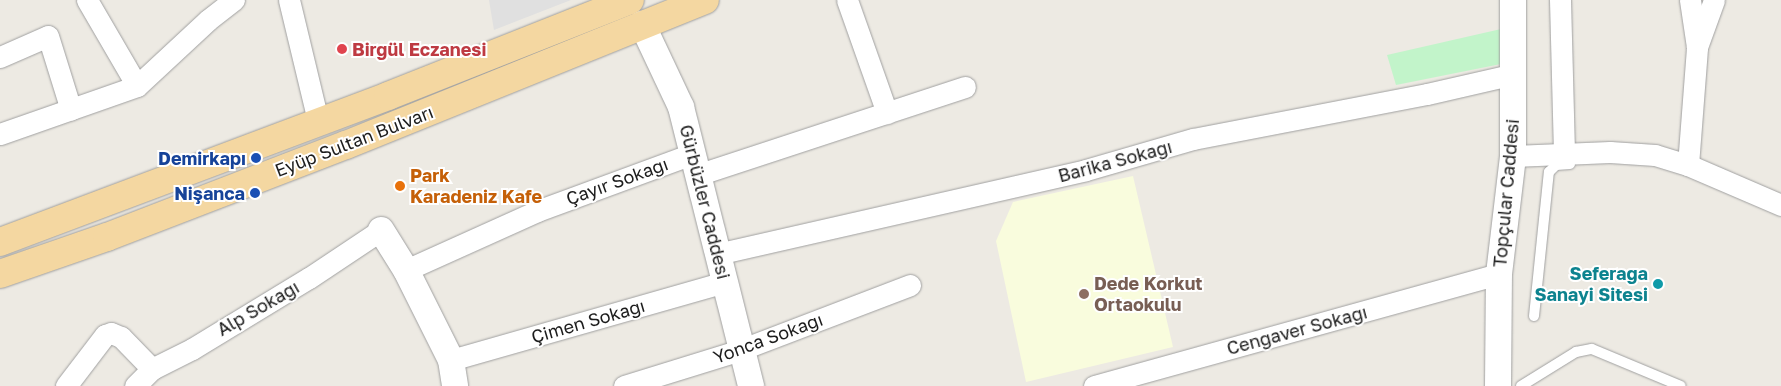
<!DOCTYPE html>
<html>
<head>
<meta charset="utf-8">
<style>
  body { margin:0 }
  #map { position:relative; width:1781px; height:386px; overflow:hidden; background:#edeae3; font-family:"Golos Text",sans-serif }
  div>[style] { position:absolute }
  .education>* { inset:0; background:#f9fcdd }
  .park>* { inset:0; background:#c2f4ca }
  .parking>* { inset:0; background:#e0e0e0 }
  .roads { filter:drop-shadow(0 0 1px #a0a0a0) drop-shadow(0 0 1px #a0a0a0) }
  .service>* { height:10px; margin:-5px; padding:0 5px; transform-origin:5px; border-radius:5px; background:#fff }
  .minor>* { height:21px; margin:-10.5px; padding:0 10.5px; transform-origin:10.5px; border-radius:10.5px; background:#fff }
  .tertiary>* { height:26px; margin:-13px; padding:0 13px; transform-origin:13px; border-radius:13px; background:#fff }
  .primary>* { height:28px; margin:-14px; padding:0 14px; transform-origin:14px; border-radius:14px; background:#f4d7a1 }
  .dots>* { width:14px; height:14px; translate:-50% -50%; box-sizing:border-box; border:2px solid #fff; border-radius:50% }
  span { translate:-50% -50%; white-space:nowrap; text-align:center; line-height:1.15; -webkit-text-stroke:4px #fff; paint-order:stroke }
  .health-label { font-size:18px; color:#be3a42; font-weight:700 }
  .left { translate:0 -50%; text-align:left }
  .street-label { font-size:18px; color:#1c1c1c }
  .transit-label { font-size:18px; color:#164399; font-weight:700 }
  .right { translate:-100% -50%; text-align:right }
  .food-label { font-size:18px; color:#c56008; font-weight:700 }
  .culture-label { font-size:18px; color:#0d838f; font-weight:700 }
  .education-label { font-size:18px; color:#785e54; font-weight:700 }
</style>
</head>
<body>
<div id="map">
  <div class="education">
    <div style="clip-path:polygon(1133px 176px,1173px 347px,1026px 382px,996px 241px,1013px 202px)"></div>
  </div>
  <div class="park">
    <div style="clip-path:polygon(1501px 29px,1506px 63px,1396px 85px,1387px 55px)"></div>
  </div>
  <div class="parking">
    <div style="clip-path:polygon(489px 0,571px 0,494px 30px)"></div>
  </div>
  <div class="roads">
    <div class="service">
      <div style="left:1534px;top:316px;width:145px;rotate:-84.1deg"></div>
      <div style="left:1549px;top:172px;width:10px;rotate:-45deg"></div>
      <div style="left:1556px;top:165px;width:14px;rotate:-4deg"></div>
      <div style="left:1521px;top:386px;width:65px;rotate:-31.7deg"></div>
      <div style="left:1576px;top:352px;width:16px;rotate:-11deg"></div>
      <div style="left:1592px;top:349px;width:96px;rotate:22.6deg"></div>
    </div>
    <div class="minor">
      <div style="left:87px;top:0;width:99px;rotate:59.8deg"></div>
      <div style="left:289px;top:0;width:124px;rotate:76.5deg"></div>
      <div style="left:847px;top:0;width:120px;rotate:70.5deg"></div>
      <div style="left:1560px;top:0;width:155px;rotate:88.5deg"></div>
      <div style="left:1697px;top:47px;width:50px;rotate:-70.1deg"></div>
      <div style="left:0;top:57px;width:52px;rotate:-23.6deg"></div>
      <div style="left:48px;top:36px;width:77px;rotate:72.7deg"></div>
      <div style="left:0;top:134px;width:145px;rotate:-19.3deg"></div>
      <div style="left:137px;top:86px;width:97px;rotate:-42.9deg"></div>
      <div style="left:208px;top:20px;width:33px;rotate:-38deg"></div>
      <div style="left:1513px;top:156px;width:97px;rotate:-2.4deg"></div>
      <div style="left:1610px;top:152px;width:45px;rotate:3.8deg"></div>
      <div style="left:1655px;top:155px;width:34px;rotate:17deg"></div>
      <div style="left:1688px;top:165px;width:101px;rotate:23.3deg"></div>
      <div style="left:1688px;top:165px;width:118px;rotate:-85.6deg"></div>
      <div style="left:1697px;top:47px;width:48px;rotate:-98.5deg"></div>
      <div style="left:697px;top:175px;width:282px;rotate:-18.2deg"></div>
      <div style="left:717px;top:254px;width:378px;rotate:-12.8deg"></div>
      <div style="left:1086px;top:170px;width:111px;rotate:-16.2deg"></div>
      <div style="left:1193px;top:139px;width:238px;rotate:-10.9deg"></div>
      <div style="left:1427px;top:94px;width:89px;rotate:-12.9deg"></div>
      <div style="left:406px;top:270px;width:144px;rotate:-24.2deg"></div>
      <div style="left:537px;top:211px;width:165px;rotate:-20.2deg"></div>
      <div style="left:451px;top:360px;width:285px;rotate:-15.9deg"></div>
      <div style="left:66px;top:386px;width:64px;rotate:-52.6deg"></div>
      <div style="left:105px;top:335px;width:6px;rotate:-18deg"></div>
      <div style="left:111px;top:333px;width:11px;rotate:22deg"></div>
      <div style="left:121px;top:337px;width:45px;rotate:45.9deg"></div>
      <div style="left:135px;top:386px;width:24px;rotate:-45deg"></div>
      <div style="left:152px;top:369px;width:45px;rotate:-26.6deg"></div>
      <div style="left:192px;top:349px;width:137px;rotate:-31.3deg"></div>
      <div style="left:309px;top:278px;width:87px;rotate:-33.7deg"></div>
      <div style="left:624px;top:386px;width:121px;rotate:-17.2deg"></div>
      <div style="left:740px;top:350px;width:182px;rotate:-20.9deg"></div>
      <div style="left:1094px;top:386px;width:420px;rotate:-15.5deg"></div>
    </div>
    <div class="tertiary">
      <div style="left:642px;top:24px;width:92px;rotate:64.8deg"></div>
      <div style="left:681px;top:107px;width:288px;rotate:75.9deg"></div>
      <div style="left:381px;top:230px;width:47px;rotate:58deg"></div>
      <div style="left:406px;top:270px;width:101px;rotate:63.4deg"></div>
      <div style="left:451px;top:360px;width:26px;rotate:81deg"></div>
      <div style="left:1498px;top:386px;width:112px;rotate:-89.5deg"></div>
      <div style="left:1499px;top:274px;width:119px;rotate:-83.2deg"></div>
      <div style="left:1513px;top:156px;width:156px;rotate:-90deg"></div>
    </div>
    <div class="primary">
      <div style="left:0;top:242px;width:415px;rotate:-20.6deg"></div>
      <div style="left:388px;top:96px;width:260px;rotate:-21.6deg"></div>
      <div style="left:0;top:274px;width:113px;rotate:-19.1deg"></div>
      <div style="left:107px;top:237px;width:256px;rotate:-21.1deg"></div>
      <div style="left:346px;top:145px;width:387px;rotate:-22deg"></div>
    </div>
  </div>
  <div class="dots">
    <div style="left:342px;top:49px;background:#e0444e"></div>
    <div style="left:256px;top:158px;background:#1a4fb4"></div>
    <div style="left:400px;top:186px;background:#e8710a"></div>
    <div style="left:255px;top:193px;background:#1a4fb4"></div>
    <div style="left:1658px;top:284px;background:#0f9aa8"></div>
    <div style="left:1084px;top:294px;background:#8d6e63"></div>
  </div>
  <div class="health-label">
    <span class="left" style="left:352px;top:49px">Birgül Eczanesi</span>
  </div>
  <div class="street-label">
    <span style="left:354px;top:141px;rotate:-21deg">Eyüp Sultan Bulvarı</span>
    <span style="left:1115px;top:161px;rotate:-15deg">Barika Sokağı</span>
    <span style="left:617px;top:181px;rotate:-20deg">Çayır Sokağı</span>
    <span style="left:1506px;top:193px;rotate:-85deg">Topçular Caddesi</span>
    <span style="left:705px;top:202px;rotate:76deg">Gürbüzler Caddesi</span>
    <span style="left:258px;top:308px;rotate:-30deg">Alp Sokağı</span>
    <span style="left:588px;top:321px;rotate:-16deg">Çimen Sokağı</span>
    <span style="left:1297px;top:330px;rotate:-15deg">Cengaver Sokağı</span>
    <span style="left:768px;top:338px;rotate:-20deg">Yonca Sokağı</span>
  </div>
  <div class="transit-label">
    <span class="right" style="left:246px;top:158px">Demirkapı</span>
    <span class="right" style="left:245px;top:193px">Nişanca</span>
  </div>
  <div class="food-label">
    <span class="left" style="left:410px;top:186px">Park<br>Karadeniz Kafe</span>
  </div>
  <div class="culture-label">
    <span class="right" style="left:1648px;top:284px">Seferağa<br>Sanayi Sitesi</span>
  </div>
  <div class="education-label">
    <span class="left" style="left:1094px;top:294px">Dede Korkut<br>Ortaokulu</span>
  </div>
</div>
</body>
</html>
